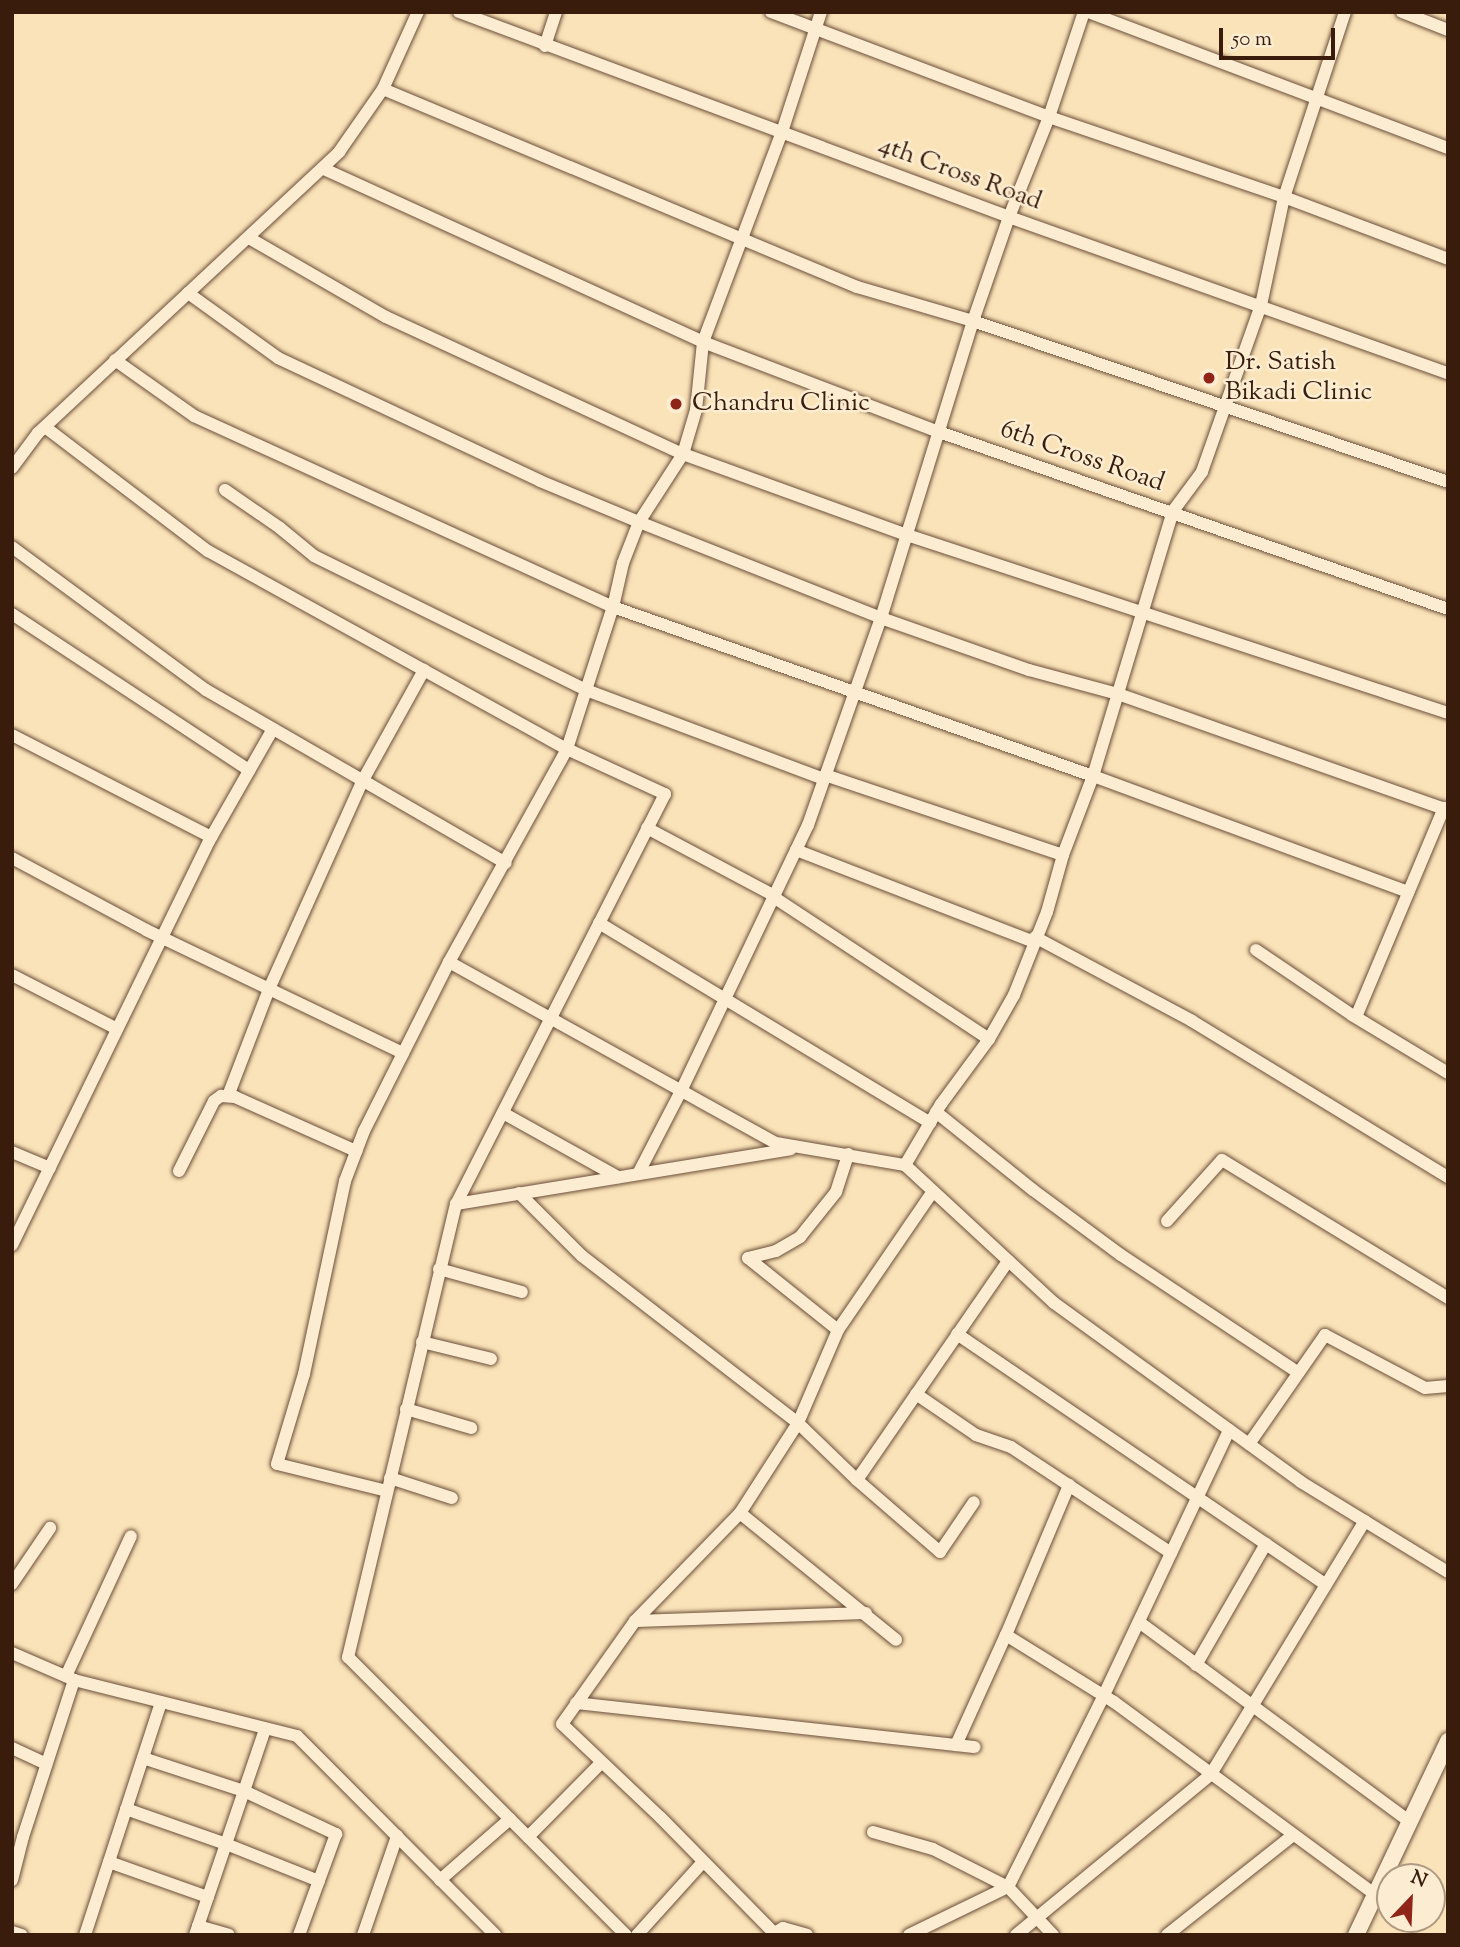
<!DOCTYPE html>
<html>
<head>
<meta charset="utf-8">
<style>
  body { margin:0 }
  #map { position:relative; width:1460px; height:1947px; overflow:hidden; background:#fbe3b9; font-family:"Sorts Mill Goudy",serif }
  div>[style] { position:absolute }
  .roads { filter:drop-shadow(0 0 2px #6a4e38) drop-shadow(0 0 2px #6a4e38) }
  .minor>* { height:12px; margin:-6px; padding:0 6px; transform-origin:6px; border-radius:6px; background:#fcedd2 }
  .tertiary>* { height:16px; margin:-8px; padding:0 8px; transform-origin:8px; border-radius:8px; background:#fcedd2 }
  .dots>* { width:19px; height:19px; translate:-50% -50%; box-sizing:border-box; border:4px solid #fcedd2; border-radius:50% }
  span { translate:-50% -50%; white-space:nowrap; text-align:center; line-height:1.15; -webkit-text-stroke:5px #fcedd2; paint-order:stroke }
  .street-label { font-size:26px; color:#3a1c0d }
  .poi-label { font-size:26px; color:#3a1c0d }
  .left { translate:0 -50%; text-align:left }
  .frame { position:absolute; inset:0; border:14px solid #3a1c0d; pointer-events:none }
  .north { position:absolute; left:1376px; top:1863px; width:70px; height:70px; box-sizing:border-box; background:#fcedd2; border:2px solid #ae9983; border-radius:50%; rotate:23deg; font-size:19px; font-weight:700; line-height:28px; text-align:center; color:#3a1c0d }
  .north::after { content:''; display:block; margin:auto; width:24px; height:32px; background:#8f2418; clip-path:polygon(50% 0,100% 100%,50% 72%,0 100%) }
  .scale { position:absolute; left:1219px; top:28px; width:116px; height:32px; box-sizing:border-box; border:4px solid #3a1c0d; border-top:0; padding-left:9px; font-size:21px; line-height:24px; white-space:nowrap; color:#3a1c0d; -webkit-text-stroke:5px #fcedd2; paint-order:stroke }
</style>
</head>
<body>
<div id="map">
  <div class="roads">
    <div class="minor">
      <div style="left:459px;top:12px;width:587px;rotate:20.44deg"></div>
      <div style="left:1009px;top:217px;width:466px;rotate:19.6deg"></div>
      <div style="left:771px;top:12px;width:297px;rotate:20.7deg"></div>
      <div style="left:1049px;top:117px;width:248px;rotate:18.8deg"></div>
      <div style="left:1284px;top:197px;width:175px;rotate:20.7deg"></div>
      <div style="left:1088px;top:12px;width:385px;rotate:20.7deg"></div>
      <div style="left:1345px;top:12px;width:195px;rotate:108.2deg"></div>
      <div style="left:1284px;top:197px;width:110px;rotate:102deg"></div>
      <div style="left:1261px;top:305px;width:177px;rotate:109.5deg"></div>
      <div style="left:1202px;top:472px;width:49px;rotate:126.6deg"></div>
      <div style="left:1173px;top:511px;width:277px;rotate:106.8deg"></div>
      <div style="left:1093px;top:776px;width:85px;rotate:110.8deg"></div>
      <div style="left:1063px;top:855px;width:59px;rotate:105.7deg"></div>
      <div style="left:1047px;top:912px;width:89px;rotate:111.7deg"></div>
      <div style="left:1014px;top:995px;width:51px;rotate:119.6deg"></div>
      <div style="left:989px;top:1039px;width:81px;rotate:126.4deg"></div>
      <div style="left:941px;top:1104px;width:71px;rotate:120.5deg"></div>
      <div style="left:905px;top:1165px;width:203px;rotate:42.8deg"></div>
      <div style="left:1054px;top:1303px;width:305px;rotate:35.9deg"></div>
      <div style="left:1301px;top:1482px;width:172px;rotate:31.5deg"></div>
      <div style="left:1402px;top:12px;width:49px;rotate:21.4deg"></div>
      <div style="left:545px;top:46px;width:36px;rotate:-72deg"></div>
      <div style="left:383px;top:89px;width:514px;rotate:22.67deg"></div>
      <div style="left:857px;top:287px;width:121px;rotate:16.3deg"></div>
      <div style="left:973px;top:321px;width:502px;rotate:18.72deg"></div>
      <div style="left:324px;top:169px;width:417px;rotate:24.5deg"></div>
      <div style="left:703px;top:342px;width:253px;rotate:20.9deg"></div>
      <div style="left:939px;top:432px;width:539px;rotate:19.17deg"></div>
      <div style="left:249px;top:238px;width:158px;rotate:30deg"></div>
      <div style="left:386px;top:317px;width:327px;rotate:24.8deg"></div>
      <div style="left:683px;top:454px;width:238px;rotate:19.9deg"></div>
      <div style="left:907px;top:535px;width:570px;rotate:18.21deg"></div>
      <div style="left:188px;top:293px;width:111px;rotate:35.8deg"></div>
      <div style="left:278px;top:358px;width:289px;rotate:25.1deg"></div>
      <div style="left:540px;top:481px;width:107px;rotate:22.5deg"></div>
      <div style="left:639px;top:522px;width:260px;rotate:21.6deg"></div>
      <div style="left:881px;top:618px;width:157px;rotate:19.4deg"></div>
      <div style="left:1029px;top:670px;width:92px;rotate:15.1deg"></div>
      <div style="left:1118px;top:694px;width:350px;rotate:19.4deg"></div>
      <div style="left:115px;top:360px;width:97px;rotate:35.3deg"></div>
      <div style="left:194px;top:416px;width:460px;rotate:24.5deg"></div>
      <div style="left:613px;top:607px;width:509px;rotate:19.4deg"></div>
      <div style="left:1093px;top:776px;width:336px;rotate:20.2deg"></div>
      <div style="left:45px;top:427px;width:205px;rotate:37.3deg"></div>
      <div style="left:208px;top:551px;width:410px;rotate:28.9deg"></div>
      <div style="left:567px;top:749px;width:108px;rotate:24.7deg"></div>
      <div style="left:665px;top:794px;width:460px;rotate:117deg"></div>
      <div style="left:456px;top:1204px;width:466px;rotate:103.4deg"></div>
      <div style="left:348px;top:1657px;width:393px;rotate:45deg"></div>
      <div style="left:12px;top:468px;width:44px;rotate:-53.4deg"></div>
      <div style="left:38px;top:433px;width:412px;rotate:-43deg"></div>
      <div style="left:339px;top:152px;width:77px;rotate:-55.1deg"></div>
      <div style="left:383px;top:89px;width:85px;rotate:-65.6deg"></div>
      <div style="left:225px;top:490px;width:67px;rotate:34.6deg"></div>
      <div style="left:280px;top:528px;width:44px;rotate:39.5deg"></div>
      <div style="left:314px;top:556px;width:303px;rotate:26.2deg"></div>
      <div style="left:586px;top:690px;width:254px;rotate:20.5deg"></div>
      <div style="left:12px;top:547px;width:241px;rotate:36.4deg"></div>
      <div style="left:206px;top:690px;width:346px;rotate:30deg"></div>
      <div style="left:12px;top:614px;width:284px;rotate:33.4deg"></div>
      <div style="left:12px;top:735px;width:224px;rotate:27.1deg"></div>
      <div style="left:825px;top:775px;width:251px;rotate:18.6deg"></div>
      <div style="left:647px;top:828px;width:143px;rotate:28deg"></div>
      <div style="left:796px;top:850px;width:255px;rotate:21.1deg"></div>
      <div style="left:12px;top:858px;width:152px;rotate:28.2deg"></div>
      <div style="left:146px;top:930px;width:285px;rotate:25.6deg"></div>
      <div style="left:772px;top:896px;width:260px;rotate:33.4deg"></div>
      <div style="left:599px;top:923px;width:387px;rotate:31.1deg"></div>
      <div style="left:1035px;top:937px;width:178px;rotate:28.1deg"></div>
      <div style="left:1192px;top:1021px;width:300px;rotate:31.4deg"></div>
      <div style="left:1256px;top:950px;width:116px;rotate:34.1deg"></div>
      <div style="left:1352px;top:1015px;width:112px;rotate:31.1deg"></div>
      <div style="left:449px;top:962px;width:374px;rotate:29deg"></div>
      <div style="left:776px;top:1143px;width:131px;rotate:9.7deg"></div>
      <div style="left:12px;top:975px;width:118px;rotate:27.2deg"></div>
      <div style="left:1356px;top:1017px;width:227px;rotate:-67.2deg"></div>
      <div style="left:228px;top:1096px;width:115px;rotate:-69deg"></div>
      <div style="left:269px;top:989px;width:229px;rotate:-65.8deg"></div>
      <div style="left:363px;top:780px;width:126px;rotate:-61deg"></div>
      <div style="left:936px;top:1112px;width:124px;rotate:38.8deg"></div>
      <div style="left:1033px;top:1190px;width:109px;rotate:36.5deg"></div>
      <div style="left:1121px;top:1255px;width:211px;rotate:33.6deg"></div>
      <div style="left:503px;top:1113px;width:132px;rotate:29.1deg"></div>
      <div style="left:12px;top:1152px;width:41px;rotate:22.8deg"></div>
      <div style="left:179px;top:1171px;width:78px;rotate:-63.4deg"></div>
      <div style="left:214px;top:1101px;width:9px;rotate:-36deg"></div>
      <div style="left:221px;top:1096px;width:14px;rotate:4deg"></div>
      <div style="left:235px;top:1097px;width:133px;rotate:24.1deg"></div>
      <div style="left:638px;top:1174px;width:96px;rotate:-62.6deg"></div>
      <div style="left:682px;top:1089px;width:293px;rotate:-64.5deg"></div>
      <div style="left:808px;top:825px;width:219px;rotate:-70.6deg"></div>
      <div style="left:881px;top:618px;width:311px;rotate:-72.8deg"></div>
      <div style="left:973px;top:321px;width:110px;rotate:-70.9deg"></div>
      <div style="left:1009px;top:217px;width:108px;rotate:-68.2deg"></div>
      <div style="left:1049px;top:117px;width:111px;rotate:-71.6deg"></div>
      <div style="left:519px;top:1193px;width:89px;rotate:45deg"></div>
      <div style="left:582px;top:1256px;width:273px;rotate:37.7deg"></div>
      <div style="left:798px;top:1423px;width:82px;rotate:44deg"></div>
      <div style="left:857px;top:1480px;width:110px;rotate:40.9deg"></div>
      <div style="left:940px;top:1552px;width:60px;rotate:-55.8deg"></div>
      <div style="left:456px;top:1204px;width:339px;rotate:-9.3deg"></div>
      <div style="left:1167px;top:1221px;width:82px;rotate:-48deg"></div>
      <div style="left:1222px;top:1160px;width:265px;rotate:31.4deg"></div>
      <div style="left:12px;top:1245px;width:449px;rotate:-64deg"></div>
      <div style="left:209px;top:841px;width:129px;rotate:-60.3deg"></div>
      <div style="left:748px;top:1258px;width:29px;rotate:-14deg"></div>
      <div style="left:776px;top:1251px;width:28px;rotate:-30deg"></div>
      <div style="left:800px;top:1237px;width:58px;rotate:-51.3deg"></div>
      <div style="left:836px;top:1192px;width:40px;rotate:-72deg"></div>
      <div style="left:748px;top:1258px;width:115px;rotate:38.7deg"></div>
      <div style="left:439px;top:1269px;width:86px;rotate:15.5deg"></div>
      <div style="left:957px;top:1334px;width:446px;rotate:34.2deg"></div>
      <div style="left:422px;top:1342px;width:71px;rotate:13.8deg"></div>
      <div style="left:916px;top:1394px;width:73px;rotate:34.3deg"></div>
      <div style="left:976px;top:1435px;width:37px;rotate:19deg"></div>
      <div style="left:1011px;top:1447px;width:192px;rotate:33.5deg"></div>
      <div style="left:406px;top:1409px;width:68px;rotate:16.3deg"></div>
      <div style="left:1249px;top:1444px;width:133px;rotate:-55.1deg"></div>
      <div style="left:1325px;top:1335px;width:113px;rotate:27.9deg"></div>
      <div style="left:1425px;top:1388px;width:23px;rotate:-5deg"></div>
      <div style="left:390px;top:1478px;width:65px;rotate:17.9deg"></div>
      <div style="left:857px;top:1480px;width:266px;rotate:-55.4deg"></div>
      <div style="left:387px;top:1491px;width:113px;rotate:-166.2deg"></div>
      <div style="left:277px;top:1464px;width:94px;rotate:-73.3deg"></div>
      <div style="left:304px;top:1374px;width:197px;rotate:-78deg"></div>
      <div style="left:345px;top:1181px;width:53px;rotate:-69.2deg"></div>
      <div style="left:364px;top:1131px;width:189px;rotate:-63.3deg"></div>
      <div style="left:449px;top:962px;width:244px;rotate:-61deg"></div>
      <div style="left:567px;top:749px;width:149px;rotate:-72.1deg"></div>
      <div style="left:613px;top:607px;width:45px;rotate:-77.2deg"></div>
      <div style="left:623px;top:563px;width:44px;rotate:-68.7deg"></div>
      <div style="left:639px;top:522px;width:81px;rotate:-57.1deg"></div>
      <div style="left:683px;top:454px;width:46px;rotate:-73.5deg"></div>
      <div style="left:696px;top:410px;width:68px;rotate:-84.1deg"></div>
      <div style="left:703px;top:342px;width:224px;rotate:-69.4deg"></div>
      <div style="left:782px;top:132px;width:126px;rotate:-72deg"></div>
      <div style="left:740px;top:1513px;width:201px;rotate:39.1deg"></div>
      <div style="left:12px;top:1584px;width:68px;rotate:-55.8deg"></div>
      <div style="left:635px;top:1621px;width:231px;rotate:-2deg"></div>
      <div style="left:1139px;top:1622px;width:335px;rotate:36.4deg"></div>
      <div style="left:1006px;top:1635px;width:127px;rotate:31.8deg"></div>
      <div style="left:1114px;top:1702px;width:323px;rotate:36.4deg"></div>
      <div style="left:12px;top:1653px;width:68px;rotate:23.5deg"></div>
      <div style="left:74px;top:1680px;width:230px;rotate:14.1deg"></div>
      <div style="left:297px;top:1736px;width:281px;rotate:45.1deg"></div>
      <div style="left:1196px;top:1665px;width:140px;rotate:-60deg"></div>
      <div style="left:66px;top:1676px;width:154px;rotate:-65.1deg"></div>
      <div style="left:576px;top:1703px;width:401px;rotate:6.3deg"></div>
      <div style="left:956px;top:1745px;width:121px;rotate:-65.6deg"></div>
      <div style="left:1006px;top:1635px;width:163px;rotate:-67.2deg"></div>
      <div style="left:12px;top:1748px;width:38px;rotate:25deg"></div>
      <div style="left:143px;top:1758px;width:106px;rotate:18.1deg"></div>
      <div style="left:244px;top:1791px;width:102px;rotate:25.1deg"></div>
      <div style="left:336px;top:1834px;width:108px;rotate:110.1deg"></div>
      <div style="left:126px;top:1809px;width:106px;rotate:19.3deg"></div>
      <div style="left:226px;top:1844px;width:100px;rotate:21.7deg"></div>
      <div style="left:873px;top:1832px;width:62px;rotate:15.8deg"></div>
      <div style="left:933px;top:1849px;width:84px;rotate:26.9deg"></div>
      <div style="left:1008px;top:1887px;width:66px;rotate:46.8deg"></div>
      <div style="left:528px;top:1837px;width:105px;rotate:-45.4deg"></div>
      <div style="left:109px;top:1862px;width:105px;rotate:19.5deg"></div>
      <div style="left:12px;top:1880px;width:44px;rotate:-75.7deg"></div>
      <div style="left:23px;top:1837px;width:165px;rotate:-72deg"></div>
      <div style="left:440px;top:1880px;width:93px;rotate:-41.1deg"></div>
      <div style="left:198px;top:1926px;width:32px;rotate:16deg"></div>
      <div style="left:12px;top:1932px;width:10px;rotate:17deg"></div>
      <div style="left:85px;top:1935px;width:245px;rotate:-71.9deg"></div>
      <div style="left:195px;top:1935px;width:218px;rotate:-71.2deg"></div>
      <div style="left:363px;top:1935px;width:105px;rotate:-71deg"></div>
      <div style="left:637px;top:1935px;width:98px;rotate:-47.9deg"></div>
      <div style="left:771px;top:1935px;width:14px;rotate:-30deg"></div>
      <div style="left:783px;top:1928px;width:25px;rotate:16deg"></div>
      <div style="left:776px;top:1935px;width:165px;rotate:-134.5deg"></div>
      <div style="left:660px;top:1817px;width:135px;rotate:-136.5deg"></div>
      <div style="left:562px;top:1724px;width:126px;rotate:-54.7deg"></div>
      <div style="left:635px;top:1621px;width:151px;rotate:-45.8deg"></div>
      <div style="left:740px;top:1513px;width:107px;rotate:-57.2deg"></div>
      <div style="left:798px;top:1423px;width:101px;rotate:-66.7deg"></div>
      <div style="left:838px;top:1330px;width:168px;rotate:-55.6deg"></div>
      <div style="left:909px;top:1935px;width:110px;rotate:-25.9deg"></div>
      <div style="left:1008px;top:1887px;width:215px;rotate:-63.4deg"></div>
      <div style="left:1104px;top:1695px;width:293px;rotate:-64.7deg"></div>
      <div style="left:1016px;top:1935px;width:253px;rotate:-39.5deg"></div>
      <div style="left:1211px;top:1774px;width:296px;rotate:-58.7deg"></div>
      <div style="left:1167px;top:1935px;width:161px;rotate:-38.4deg"></div>
    </div>
    <div class="tertiary">
      <div style="left:1356px;top:1935px;width:215px;rotate:-64.6deg"></div>
    </div>
  </div>
  <div class="dots">
    <div style="left:1209px;top:378px;background:#8f2418"></div>
    <div style="left:676px;top:404px;background:#8f2418"></div>
  </div>
  <div class="street-label">
    <span style="left:960px;top:174px;rotate:20deg">4th Cross Road</span>
    <span style="left:1082px;top:457px;rotate:19deg">6th Cross Road</span>
  </div>
  <div class="poi-label">
    <span class="left" style="left:1225px;top:378px">Dr. Satish<br>Bikadi Clinic</span>
    <span class="left" style="left:692px;top:404px">Chandru Clinic</span>
  </div>
  <div class="frame"></div>
  <div class="north">N</div>
  <div class="scale">50 m</div>
</div>
</body>
</html>
